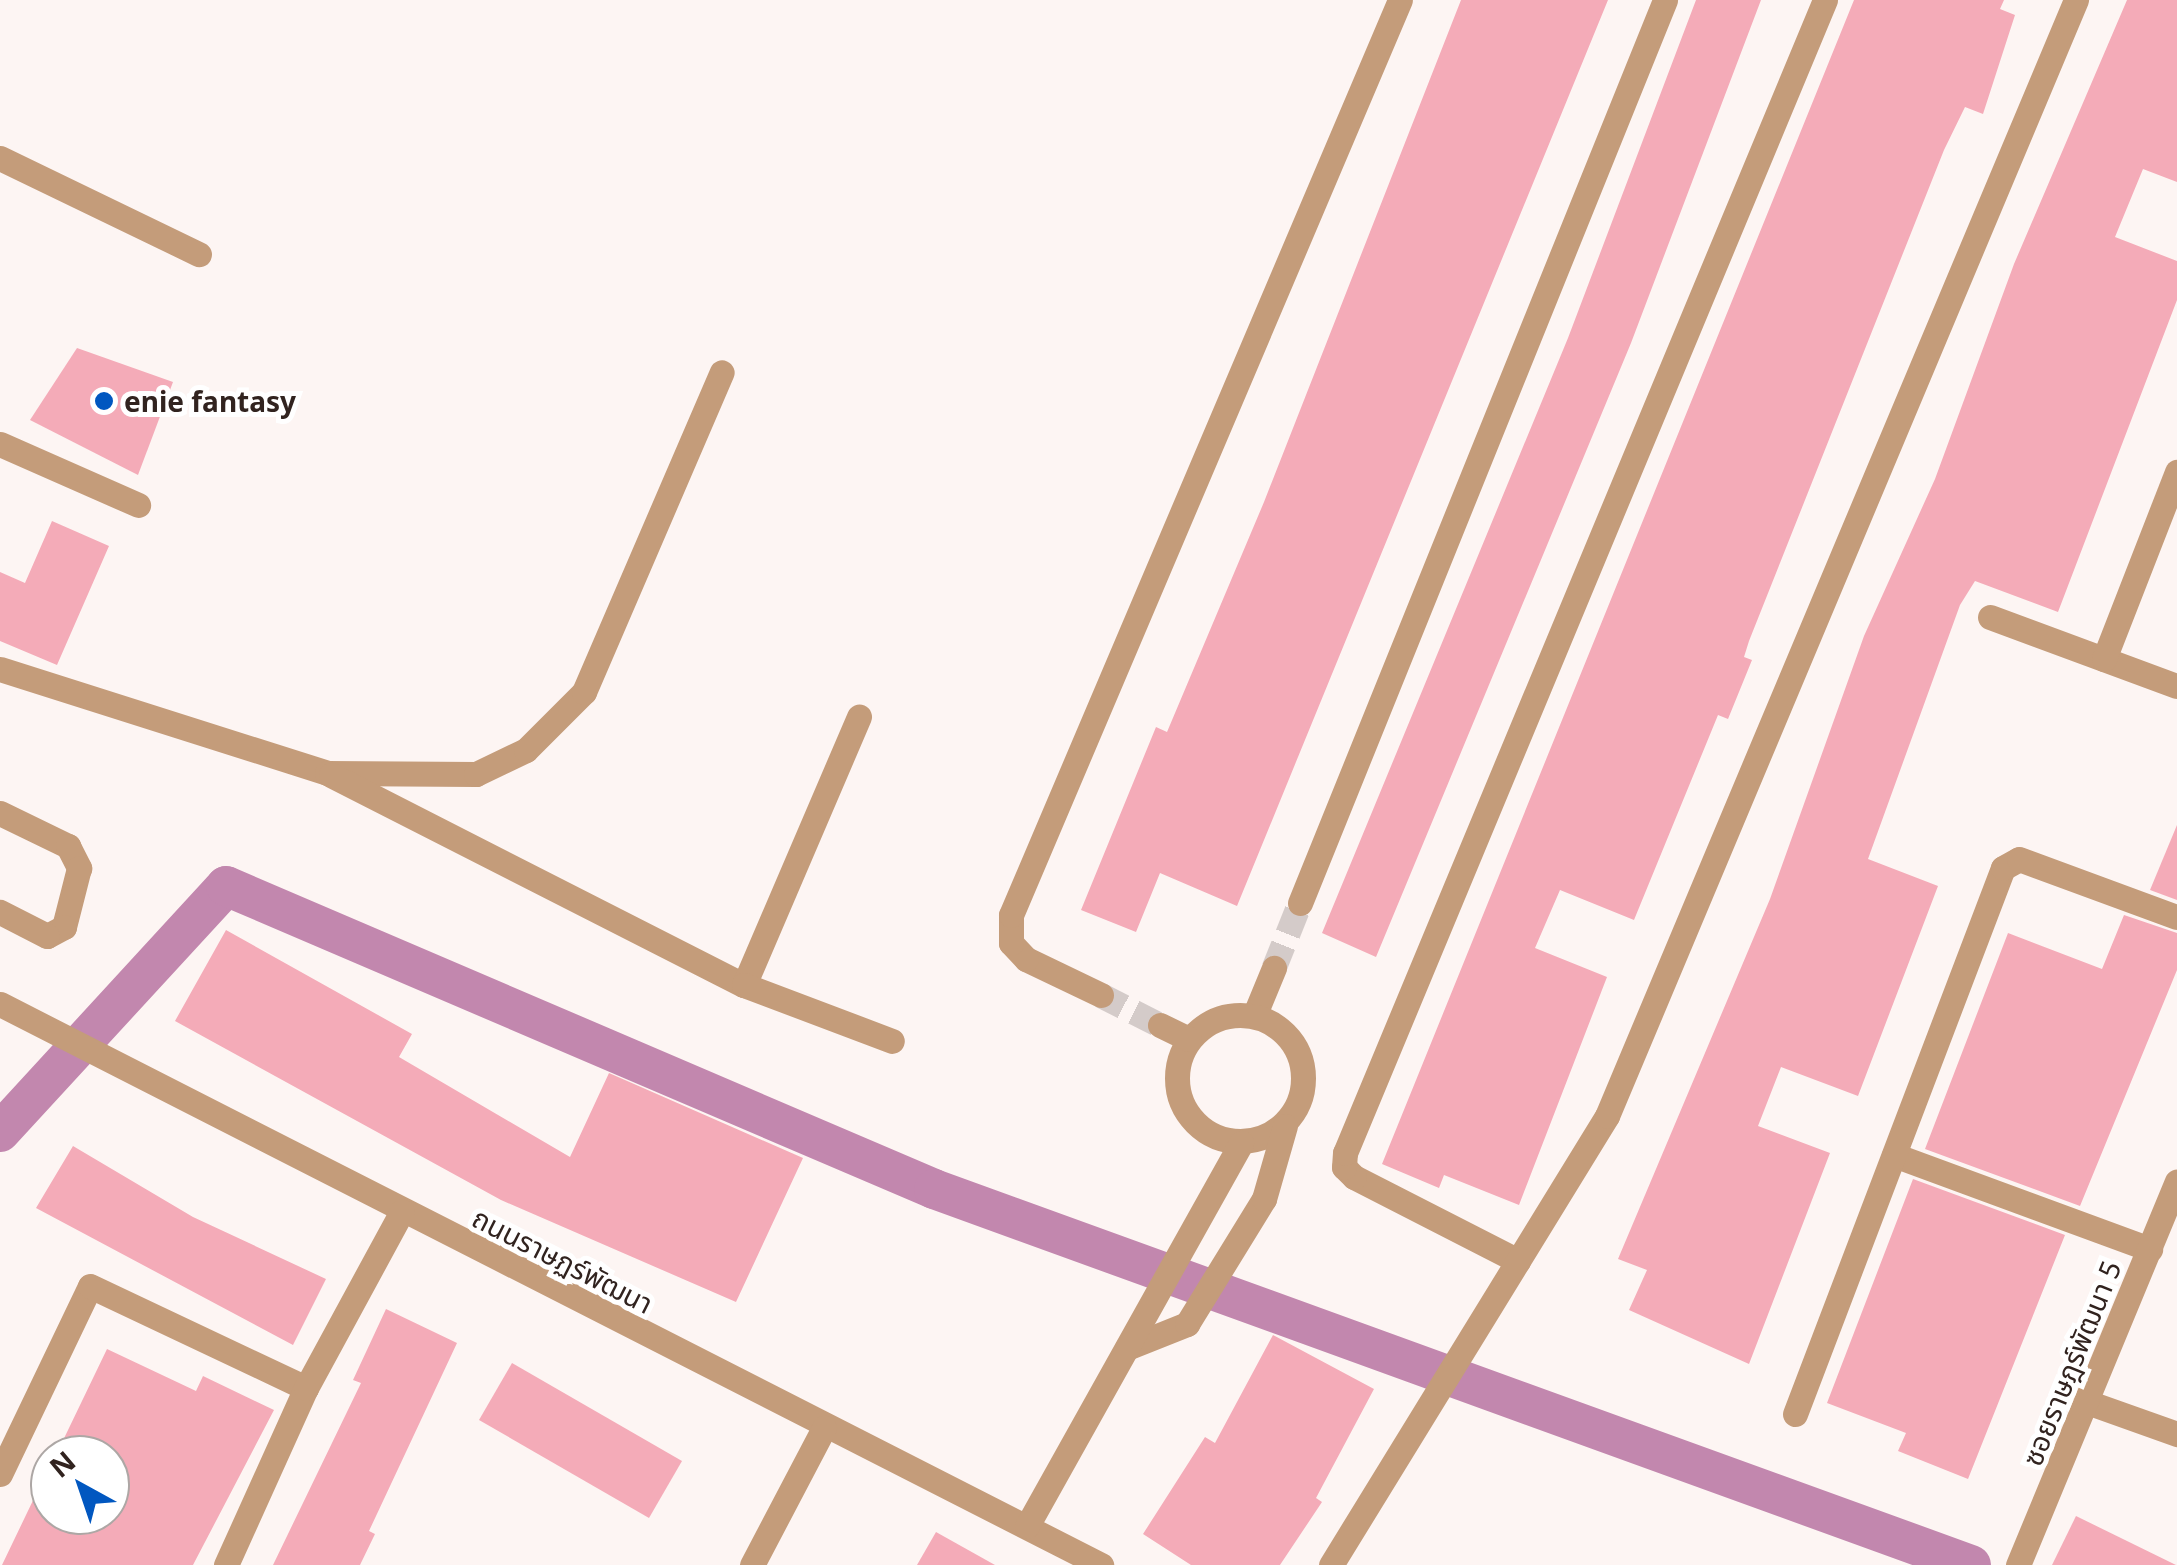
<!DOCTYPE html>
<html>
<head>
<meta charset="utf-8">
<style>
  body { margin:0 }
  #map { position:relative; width:2177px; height:1565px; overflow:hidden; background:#fdf5f3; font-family:"Noto Sans","Noto Sans Thai",sans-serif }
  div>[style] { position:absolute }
  .canal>* { height:40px; margin:-20px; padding:0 20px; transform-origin:20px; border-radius:20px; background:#c287ae }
  .building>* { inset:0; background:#f4abb8 }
  .minor-tunnel>* { height:25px; margin-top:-12.5px; transform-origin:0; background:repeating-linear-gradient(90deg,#d4cbc9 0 25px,transparent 0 37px) }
  .minor>* { height:25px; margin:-12.5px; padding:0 12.5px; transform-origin:12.5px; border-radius:12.5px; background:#c49c7a }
  .minor>.ring { margin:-12.5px; padding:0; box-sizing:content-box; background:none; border:25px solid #c49c7a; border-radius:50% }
  .dots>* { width:28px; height:28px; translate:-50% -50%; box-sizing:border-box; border:5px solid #fff; border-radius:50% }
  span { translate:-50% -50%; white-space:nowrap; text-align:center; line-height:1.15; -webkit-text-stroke:10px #fff; paint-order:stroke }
  .poi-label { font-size:28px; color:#31231f; font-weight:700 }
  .left { translate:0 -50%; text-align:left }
  .street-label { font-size:28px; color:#31231f }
  .north { position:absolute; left:30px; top:1435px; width:100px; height:100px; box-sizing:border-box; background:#fff; border:2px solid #ada7a5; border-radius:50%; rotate:320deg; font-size:28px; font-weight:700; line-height:40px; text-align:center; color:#31231f }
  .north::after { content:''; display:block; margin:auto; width:35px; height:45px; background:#0157c0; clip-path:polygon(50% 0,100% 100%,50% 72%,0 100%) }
</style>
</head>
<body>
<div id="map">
  <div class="canal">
    <div style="left:0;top:1132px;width:334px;rotate:-47.4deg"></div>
    <div style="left:226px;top:886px;width:770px;rotate:23.17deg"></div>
    <div style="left:934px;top:1189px;width:1103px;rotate:19.93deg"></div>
  </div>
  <div class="building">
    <div style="clip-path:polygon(1461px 0,1608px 0,1237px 906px,1160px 873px,1136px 932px,1081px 910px,1156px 727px,1167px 732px,1264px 502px)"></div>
    <div style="clip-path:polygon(1696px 0,1761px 0,1631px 343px,1376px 957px,1322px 933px,1568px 338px)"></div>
    <div style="clip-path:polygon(1854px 0,2004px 0,2000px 9px,2015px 15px,1983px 114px,1965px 107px,1944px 150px,1749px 641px,1744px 657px,1752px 660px,1728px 719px,1718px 715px,1634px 920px,1560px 890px,1535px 948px,1607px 977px,1519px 1205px,1444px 1175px,1439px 1188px,1382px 1164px)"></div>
    <div style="clip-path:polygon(2127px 0,2177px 0,2177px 182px,2143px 169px,2115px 237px,2177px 261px,2177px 300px,2058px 612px,1975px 581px,1960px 605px,1868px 859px,1938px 886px,1858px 1096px,1781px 1067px,1758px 1126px,1830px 1153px,1749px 1364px,1629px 1310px,1647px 1270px,1618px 1259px,1770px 899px,1864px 636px,1935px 479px,2014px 264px)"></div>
    <div style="clip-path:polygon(77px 348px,173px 382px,138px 475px,30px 420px)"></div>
    <div style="clip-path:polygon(52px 521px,109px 546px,57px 665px,0 641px,0 572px,25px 583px)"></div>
    <div style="clip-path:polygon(2177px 825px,2177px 900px,2150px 890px)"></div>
    <div style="clip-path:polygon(2124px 915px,2177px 933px,2177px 970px,2080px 1206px,1925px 1149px,2008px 933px,2102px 969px)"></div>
    <div style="clip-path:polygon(226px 930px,412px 1034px,399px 1057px,570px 1157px,609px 1073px,803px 1158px,736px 1302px,501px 1200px,175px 1021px)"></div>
    <div style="clip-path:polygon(73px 1146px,193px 1217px,326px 1279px,293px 1345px,36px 1208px)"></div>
    <div style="clip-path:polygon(1913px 1179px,2065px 1235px,1968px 1479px,1898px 1451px,1906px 1433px,1827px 1403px)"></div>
    <div style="clip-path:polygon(386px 1309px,457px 1343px,369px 1531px,375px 1534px,360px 1565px,273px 1565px,361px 1383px,353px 1380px)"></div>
    <div style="clip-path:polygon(1273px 1335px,1374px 1389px,1316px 1498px,1322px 1502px,1280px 1565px,1191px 1565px,1143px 1534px,1205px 1437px,1215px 1443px)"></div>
    <div style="clip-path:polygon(107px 1349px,196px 1391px,203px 1376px,274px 1410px,193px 1565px,2px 1565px,50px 1465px,50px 1515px,110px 1515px,110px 1455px,56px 1455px)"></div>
    <div style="clip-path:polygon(512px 1363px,682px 1461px,649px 1518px,479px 1420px)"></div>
    <div style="clip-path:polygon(2076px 1516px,2176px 1565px,2052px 1565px)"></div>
    <div style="clip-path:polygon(936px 1532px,995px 1565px,917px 1565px)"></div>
  </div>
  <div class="minor-tunnel">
    <div style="left:1274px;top:968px;width:70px;rotate:-68.2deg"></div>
    <div style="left:1101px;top:995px;width:66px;rotate:27deg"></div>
  </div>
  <div class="minor">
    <div style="left:0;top:158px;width:221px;rotate:25.8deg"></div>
    <div style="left:0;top:444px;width:151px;rotate:23.8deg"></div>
    <div style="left:1990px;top:617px;width:199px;rotate:20.3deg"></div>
    <div style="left:2104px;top:659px;width:201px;rotate:-68.7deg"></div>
    <div style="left:0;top:669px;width:343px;rotate:17.6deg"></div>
    <div style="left:327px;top:773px;width:149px;rotate:0.4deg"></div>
    <div style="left:476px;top:774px;width:55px;rotate:-25.6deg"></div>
    <div style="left:526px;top:750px;width:82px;rotate:-45deg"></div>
    <div style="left:584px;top:692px;width:348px;rotate:-66.7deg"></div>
    <div style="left:331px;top:775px;width:463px;rotate:27deg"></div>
    <div style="left:744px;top:985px;width:292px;rotate:-66.8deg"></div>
    <div style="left:0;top:813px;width:76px;rotate:25.9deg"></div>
    <div style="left:68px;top:846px;width:25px;rotate:63deg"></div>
    <div style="left:79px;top:868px;width:61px;rotate:104.3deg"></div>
    <div style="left:64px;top:927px;width:19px;rotate:152deg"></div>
    <div style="left:47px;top:936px;width:53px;rotate:-152.9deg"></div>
    <div style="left:1300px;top:903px;width:974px;rotate:-67.99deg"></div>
    <div style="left:744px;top:985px;width:158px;rotate:20.7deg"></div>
    <div style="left:1101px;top:995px;width:83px;rotate:-154.4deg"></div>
    <div style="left:1026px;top:959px;width:22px;rotate:-133deg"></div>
    <div style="left:1011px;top:943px;width:28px;rotate:-90deg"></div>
    <div style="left:1011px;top:915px;width:994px;rotate:-66.97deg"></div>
    <div style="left:0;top:1004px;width:1236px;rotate:27deg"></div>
    <div style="left:1255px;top:1014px;width:50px;rotate:-67.6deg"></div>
    <div class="ring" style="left:1177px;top:1015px;width:101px;height:101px"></div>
    <div style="left:1160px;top:1025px;width:32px;rotate:26deg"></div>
    <div style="left:1894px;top:1155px;width:273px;rotate:20.2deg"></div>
    <div style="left:1518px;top:1261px;width:184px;rotate:-152.9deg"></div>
    <div style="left:1354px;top:1177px;width:14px;rotate:-135deg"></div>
    <div style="left:1344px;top:1167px;width:14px;rotate:-86deg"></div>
    <div style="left:1345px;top:1153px;width:1249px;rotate:-67.4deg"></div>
    <div style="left:1127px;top:1348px;width:65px;rotate:-21.8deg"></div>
    <div style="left:1187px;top:1324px;width:147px;rotate:-58.4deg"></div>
    <div style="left:1264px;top:1199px;width:76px;rotate:-74deg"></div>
    <div style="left:2087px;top:1402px;width:96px;rotate:19.6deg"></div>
    <div style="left:1795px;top:1414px;width:584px;rotate:-69.15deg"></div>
    <div style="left:2003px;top:868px;width:18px;rotate:-29deg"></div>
    <div style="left:2019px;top:859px;width:168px;rotate:20.2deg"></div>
    <div style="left:0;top:1474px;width:208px;rotate:-64.4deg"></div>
    <div style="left:90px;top:1286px;width:239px;rotate:25.3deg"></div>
    <div style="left:1027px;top:1526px;width:439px;rotate:-60.8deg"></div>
    <div style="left:226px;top:1565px;width:194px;rotate:-65.7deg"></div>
    <div style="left:306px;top:1388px;width:201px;rotate:-61.5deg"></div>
    <div style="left:752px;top:1565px;width:155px;rotate:-62.3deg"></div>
    <div style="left:1331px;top:1565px;width:527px;rotate:-58.42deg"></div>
    <div style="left:1607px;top:1116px;width:1211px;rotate:-67.21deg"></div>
    <div style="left:2018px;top:1565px;width:415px;rotate:-67.5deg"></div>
  </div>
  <div class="dots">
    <div style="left:104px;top:401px;background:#0157c0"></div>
  </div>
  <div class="poi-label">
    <span class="left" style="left:124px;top:401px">enie fantasy</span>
  </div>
  <div class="street-label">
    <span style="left:563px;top:1260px;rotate:27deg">ถนนราษฏร์พัฒนา</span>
    <span style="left:2071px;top:1363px;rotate:-68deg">ซอยราษฎร์พัฒนา 5</span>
  </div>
  <div class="north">N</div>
</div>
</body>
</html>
